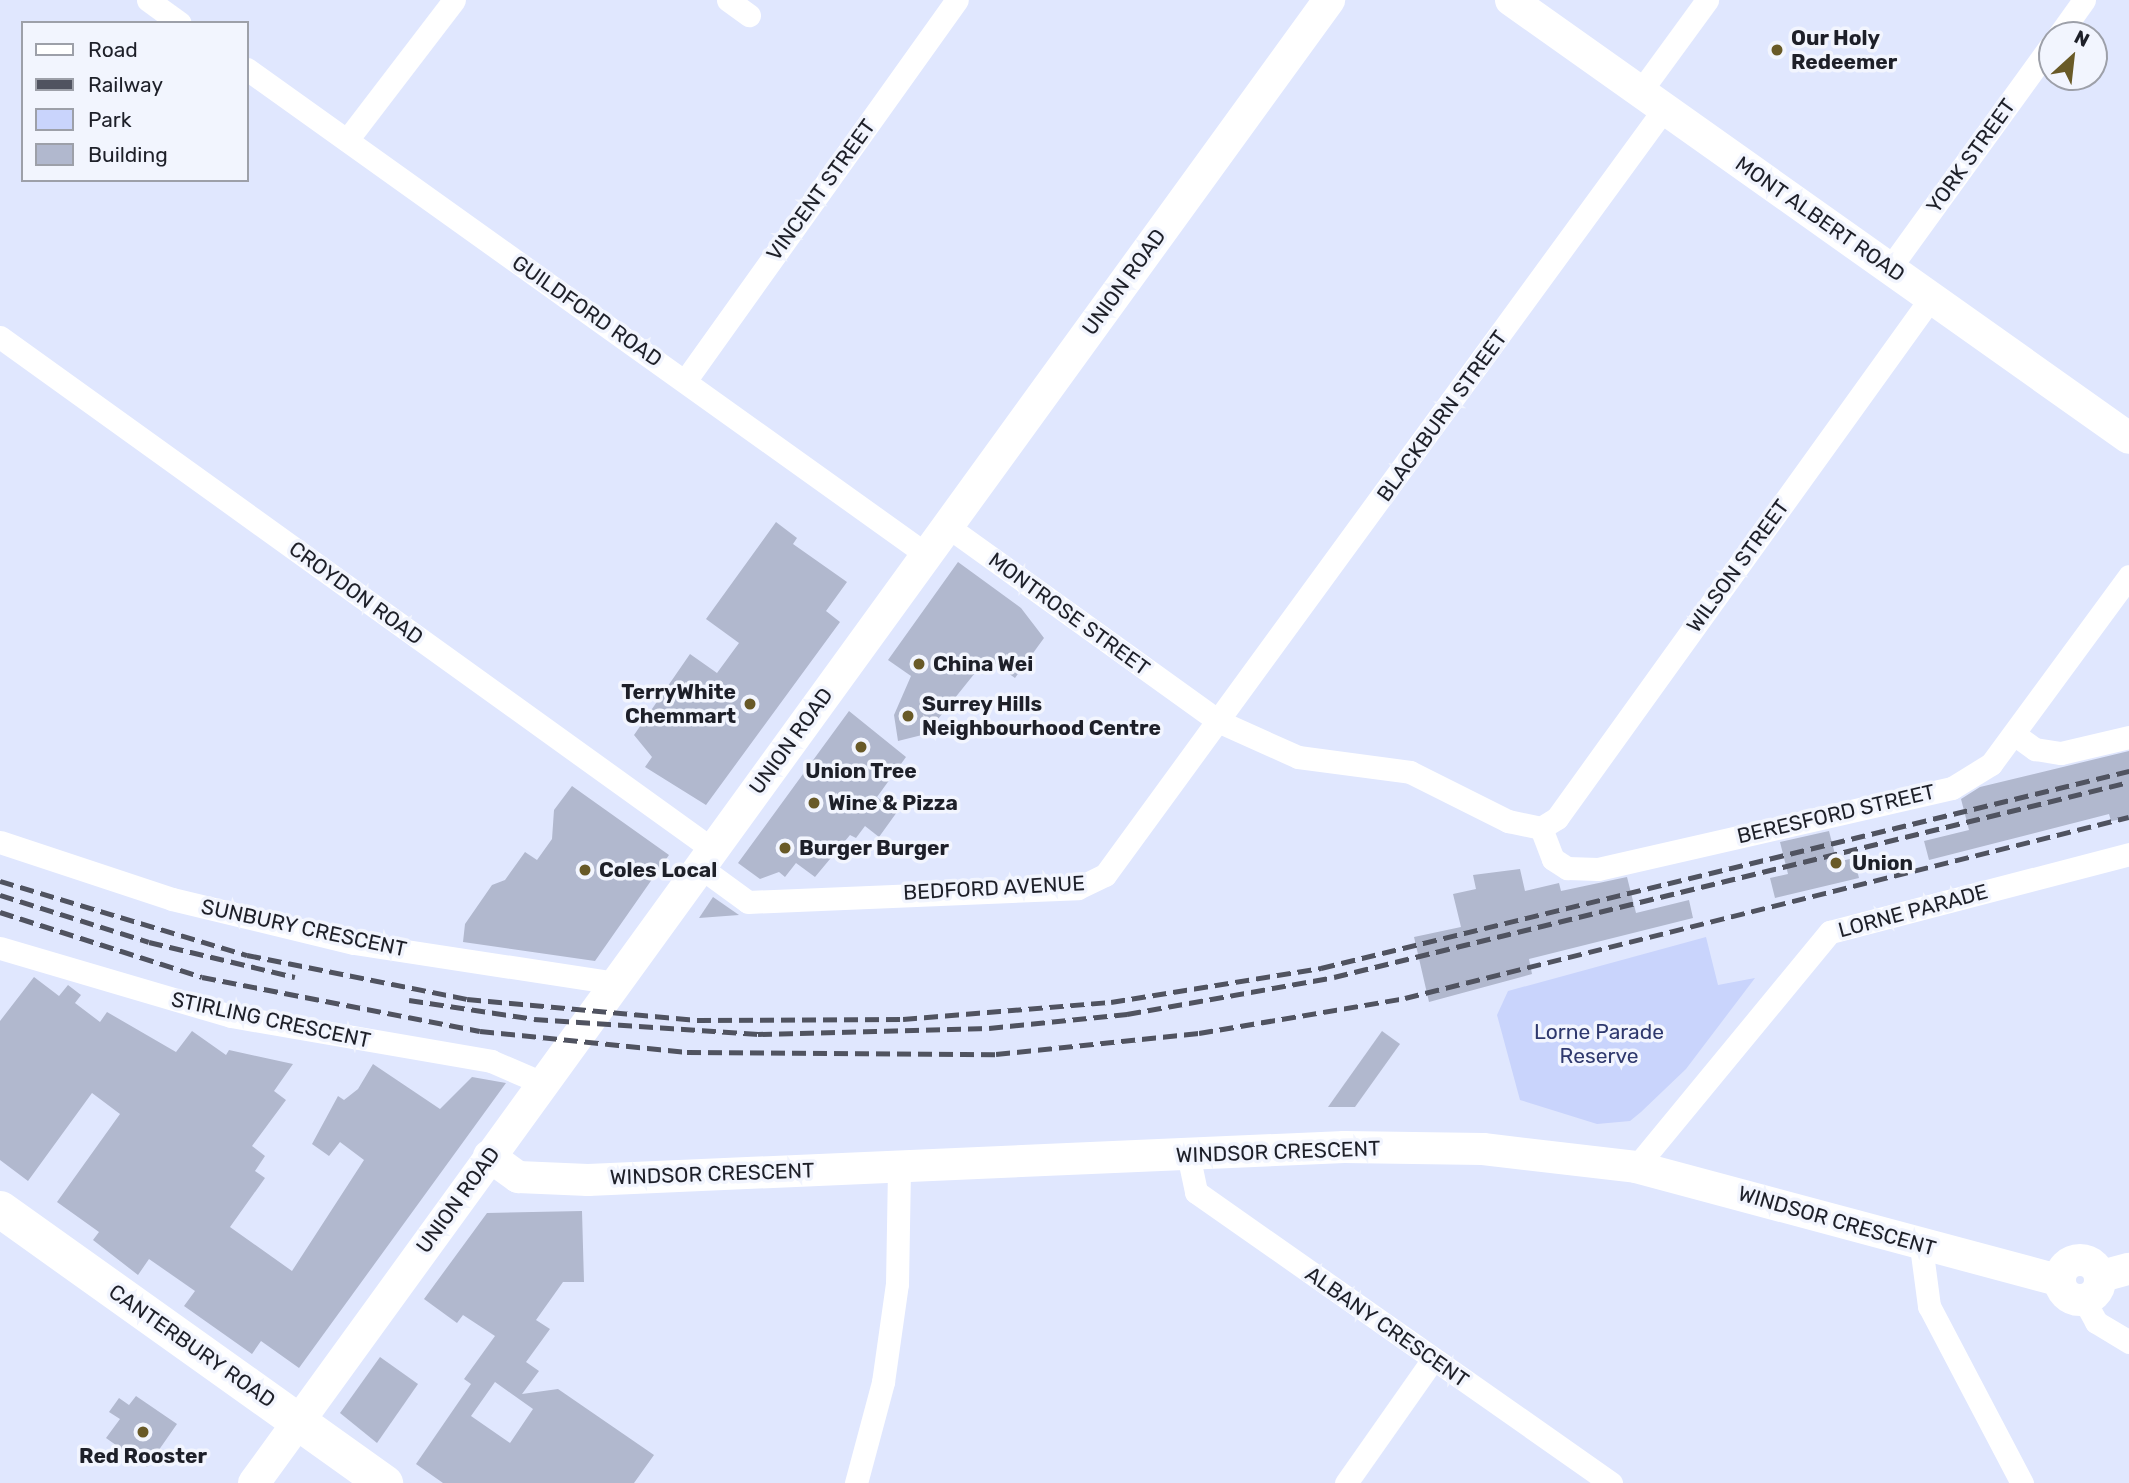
<!DOCTYPE html>
<html>
<head>
<meta charset="utf-8">
<style>
  body { margin:0 }
  #map { position:relative; width:2129px; height:1483px; overflow:hidden; background:#e0e7fe; font-family:Rubik,sans-serif }
  div>[style] { position:absolute }
  .green>* { inset:0; background:#c9d4fc }
  .building>* { inset:0; background:#b1b8ce }
  .street>* { height:23px; margin:-11.5px; padding:0 11.5px; transform-origin:11.5px; border-radius:11.5px; background:#fff }
  .secondary>* { height:32px; margin:-16px; padding:0 16px; transform-origin:16px; border-radius:16px; background:#fff }
  .secondary>.ring { margin:-16px; padding:0; box-sizing:content-box; background:none; border:32px solid #fff; border-radius:50% }
  .primary>* { height:37px; margin:-18.5px; padding:0 18.5px; transform-origin:18.5px; border-radius:18.5px; background:#fff }
  .rail>* { height:5px; margin-top:-2.5px; transform-origin:0; background:repeating-linear-gradient(90deg,#505360 0 14px,transparent 0 21px) }
  .dots>* { width:19px; height:19px; translate:-50% -50%; box-sizing:border-box; border:4px solid #f2f5fe; border-radius:50% }
  span { translate:-50% -50%; white-space:nowrap; text-align:center; line-height:1.15; -webkit-text-stroke:7px #f2f5fe; paint-order:stroke }
  .poi-label { font-size:21px; color:#1e2029; font-weight:700 }
  .left { translate:0 -50%; text-align:left }
  .right { translate:-100% -50%; text-align:right }
  .street-label { font-size:21px; color:#1e2029 }
  .park-label { font-size:21px; color:#2f396e }
  .legend { position:absolute; left:21px; top:21px; width:228px; height:161px; box-sizing:border-box; background:#f2f5fe; border:2px solid #9da0a9; margin:0; padding:9px 12px; list-style:none; font-size:21px; color:#1e2029 }
  .legend li { display:flex; align-items:center; gap:14px; height:35px }
  .legend b { width:35px; border:2px solid #9da0a9 }
  .north { position:absolute; left:2038px; top:21px; width:70px; height:70px; box-sizing:border-box; background:#f2f5fe; border:2px solid #9da0a9; border-radius:50%; rotate:27deg; font-size:19px; font-weight:700; line-height:28px; text-align:center; color:#1e2029 }
  .north::after { content:''; display:block; margin:auto; width:24px; height:32px; background:#695a27; clip-path:polygon(50% 0,100% 100%,50% 72%,0 100%) }
</style>
</head>
<body>
<div id="map">
  <div class="green">
    <div style="clip-path:polygon(1706px 937px,1718px 985px,1755px 978px,1686px 1069px,1641px 1112px,1630px 1121px,1597px 1124px,1520px 1100px,1497px 1015px,1508px 991px)"></div>
  </div>
  <div class="building">
    <div style="clip-path:polygon(776px 522px,797px 538px,793px 544px,847px 582px,826px 611px,840px 622px,706px 805px,645px 767px,652px 757px,634px 735px,690px 654px,717px 673px,739px 643px,706px 619px)"></div>
    <div style="clip-path:polygon(958px 562px,1021px 608px,1044px 638px,1015px 678px,987px 658px,926px 734px,898px 741px,894px 715px,911px 676px,888px 660px)"></div>
    <div style="clip-path:polygon(849px 711px,906px 757px,877px 797px,897px 812px,879px 837px,865px 826px,856px 838px,850px 835px,815px 877px,796px 863px,785px 877px,779px 872px,760px 879px,738px 863px)"></div>
    <div style="clip-path:polygon(2129px 751px,2129px 818px,2111px 821px,2109px 814px,1929px 860px,1924px 841px,1969px 830px,1961px 799px,1980px 787px)"></div>
    <div style="clip-path:polygon(572px 786px,669px 855px,595px 961px,463px 942px,465px 924px,492px 885px,505px 880px,525px 852px,537px 860px,552px 839px,554px 810px)"></div>
    <div style="clip-path:polygon(1829px 831px,1837px 862px,1854px 858px,1859px 878px,1775px 898px,1770px 878px,1788px 874px,1780px 842px)"></div>
    <div style="clip-path:polygon(1520px 869px,1525px 891px,1559px 883px,1561px 891px,1627px 877px,1636px 913px,1689px 900px,1693px 918px,1529px 959px,1532px 974px,1429px 1002px,1414px 937px,1461px 927px,1453px 894px,1476px 889px,1473px 875px)"></div>
    <div style="clip-path:polygon(713px 897px,739px 915px,699px 918px)"></div>
    <div style="clip-path:polygon(34px 977px,59px 996px,68px 985px,81px 995px,75px 1003px,100px 1022px,107px 1012px,176px 1052px,192px 1031px,226px 1055px,229px 1050px,293px 1064px,274px 1091px,286px 1100px,252px 1146px,265px 1156px,255px 1171px,265px 1178px,230px 1227px,292px 1271px,364px 1160px,340px 1142px,329px 1156px,312px 1144px,338px 1096px,344px 1100px,358px 1089px,373px 1064px,440px 1109px,472px 1077px,506px 1083px,299px 1368px,261px 1341px,252px 1354px,184px 1306px,195px 1291px,149px 1259px,138px 1275px,93px 1240px,99px 1232px,57px 1202px,120px 1114px,92px 1093px,28px 1181px,0 1160px,0 1021px)"></div>
    <div style="clip-path:polygon(1382px 1031px,1400px 1044px,1355px 1107px,1328px 1107px)"></div>
    <div style="clip-path:polygon(evenodd,582px 1211px,584px 1282px,563px 1282px,536px 1320px,550px 1329px,526px 1362px,539px 1371px,522px 1394px,558px 1389px,654px 1455px,634px 1483px,443px 1483px,416px 1464px,471px 1384px,464px 1379px,495px 1336px,463px 1315px,457px 1323px,424px 1299px,487px 1213px,582px 1211px,495px 1382px,533px 1409px,510px 1443px,471px 1416px,495px 1382px)"></div>
    <div style="clip-path:polygon(380px 1357px,418px 1384px,377px 1443px,340px 1413px)"></div>
    <div style="clip-path:polygon(136px 1396px,177px 1424px,147px 1467px,106px 1438px,120px 1419px,109px 1412px,119px 1398px,129px 1405px)"></div>
  </div>
  <div class="street">
    <div style="left:148px;top:0;width:39px;rotate:36deg"></div>
    <div style="left:728px;top:0;width:26px;rotate:36deg"></div>
    <div style="left:2059px;top:35px;width:43px;rotate:-54.5deg"></div>
    <div style="left:247px;top:69px;width:836px;rotate:35.55deg"></div>
    <div style="left:1640px;top:92px;width:114px;rotate:-53.9deg"></div>
    <div style="left:347px;top:140px;width:176px;rotate:-52.6deg"></div>
    <div style="left:1889px;top:269px;width:278px;rotate:-54.1deg"></div>
    <div style="left:0;top:337px;width:877px;rotate:35.72deg"></div>
    <div style="left:685px;top:381px;width:468px;rotate:-54.5deg"></div>
    <div style="left:947px;top:526px;width:336px;rotate:35.7deg"></div>
    <div style="left:1220px;top:722px;width:85px;rotate:24.2deg"></div>
    <div style="left:1298px;top:757px;width:113px;rotate:7.6deg"></div>
    <div style="left:1410px;top:772px;width:110px;rotate:26.6deg"></div>
    <div style="left:1508px;top:821px;width:34px;rotate:12deg"></div>
    <div style="left:1541px;top:828px;width:19px;rotate:-32deg"></div>
    <div style="left:1557px;top:818px;width:641px;rotate:-54.28deg"></div>
    <div style="left:2014px;top:734px;width:26px;rotate:36deg"></div>
    <div style="left:2035px;top:749px;width:26px;rotate:9deg"></div>
    <div style="left:2061px;top:753px;width:70px;rotate:-13.2deg"></div>
    <div style="left:1541px;top:828px;width:33px;rotate:69deg"></div>
    <div style="left:1553px;top:859px;width:17px;rotate:33deg"></div>
    <div style="left:1567px;top:868px;width:31px;rotate:2deg"></div>
    <div style="left:1598px;top:869px;width:363px;rotate:-12.9deg"></div>
    <div style="left:1952px;top:788px;width:46px;rotate:-31.6deg"></div>
    <div style="left:1991px;top:764px;width:233px;rotate:-53.7deg"></div>
    <div style="left:0;top:842px;width:181px;rotate:18.3deg"></div>
    <div style="left:172px;top:899px;width:187px;rotate:13.6deg"></div>
    <div style="left:354px;top:943px;width:264px;rotate:8.7deg"></div>
    <div style="left:700px;top:867px;width:59px;rotate:36.1deg"></div>
    <div style="left:748px;top:902px;width:330px;rotate:-2.4deg"></div>
    <div style="left:1078px;top:888px;width:30px;rotate:-26deg"></div>
    <div style="left:1105px;top:875px;width:948px;rotate:-53.88deg"></div>
    <div style="left:0;top:948px;width:241px;rotate:16.4deg"></div>
    <div style="left:231px;top:1016px;width:264px;rotate:9.8deg"></div>
    <div style="left:491px;top:1061px;width:56px;rotate:23.3deg"></div>
    <div style="left:1188px;top:1154px;width:39px;rotate:78deg"></div>
    <div style="left:1196px;top:1192px;width:507px;rotate:35.04deg"></div>
    <div style="left:1636px;top:1167px;width:305px;rotate:-50.5deg"></div>
    <div style="left:1830px;top:932px;width:309px;rotate:-14.6deg"></div>
    <div style="left:1921px;top:1246px;width:61px;rotate:82.4deg"></div>
    <div style="left:1929px;top:1306px;width:200px;rotate:62.3deg"></div>
    <div style="left:2084px;top:1300px;width:25px;rotate:61deg"></div>
    <div style="left:2096px;top:1322px;width:39px;rotate:31deg"></div>
    <div style="left:856px;top:1483px;width:105px;rotate:-75deg"></div>
    <div style="left:883px;top:1382px;width:99px;rotate:-81.9deg"></div>
    <div style="left:897px;top:1284px;width:117px;rotate:-89deg"></div>
    <div style="left:1346px;top:1483px;width:151px;rotate:-54.9deg"></div>
  </div>
  <div class="secondary">
    <div style="left:1511px;top:0;width:757px;rotate:35.33deg"></div>
    <div style="left:489px;top:1156px;width:36px;rotate:36deg"></div>
    <div style="left:518px;top:1177px;width:70px;rotate:2.5deg"></div>
    <div style="left:588px;top:1180px;width:757px;rotate:-2.5deg"></div>
    <div style="left:1344px;top:1147px;width:139px;rotate:0.8deg"></div>
    <div style="left:1483px;top:1149px;width:154px;rotate:6.7deg"></div>
    <div style="left:1636px;top:1167px;width:437px;rotate:15deg"></div>
    <div class="ring" style="left:2060px;top:1260px;width:8px;height:8px"></div>
    <div style="left:2102px;top:1276px;width:28px;rotate:-15deg"></div>
    <div style="left:254px;top:1483px;width:1832px;rotate:-54.06deg"></div>
  </div>
  <div class="primary">
    <div style="left:0;top:1209px;width:472px;rotate:35.5deg"></div>
  </div>
  <div class="rail">
    <div style="left:0;top:881px;width:258px;rotate:16.7deg"></div>
    <div style="left:247px;top:955px;width:224px;rotate:11.3deg"></div>
    <div style="left:467px;top:999px;width:231px;rotate:5.2deg"></div>
    <div style="left:697px;top:1020px;width:206px;rotate:-0.3deg"></div>
    <div style="left:903px;top:1019px;width:209px;rotate:-4.7deg"></div>
    <div style="left:1111px;top:1002px;width:213px;rotate:-9.2deg"></div>
    <div style="left:1321px;top:968px;width:832px;rotate:-13.7deg"></div>
    <div style="left:0;top:895px;width:156px;rotate:17.5deg"></div>
    <div style="left:149px;top:942px;width:150px;rotate:13.5deg"></div>
    <div style="left:0;top:912px;width:212px;rotate:17.8deg"></div>
    <div style="left:202px;top:977px;width:283px;rotate:11deg"></div>
    <div style="left:480px;top:1031px;width:208px;rotate:5.8deg"></div>
    <div style="left:687px;top:1052px;width:309px;rotate:0.4deg"></div>
    <div style="left:996px;top:1054px;width:204px;rotate:-5.9deg"></div>
    <div style="left:1199px;top:1033px;width:209px;rotate:-9.6deg"></div>
    <div style="left:1405px;top:998px;width:746px;rotate:-14.04deg"></div>
    <div style="left:409px;top:1000px;width:126px;rotate:8.6deg"></div>
    <div style="left:534px;top:1019px;width:225px;rotate:3.8deg"></div>
    <div style="left:758px;top:1034px;width:231px;rotate:-1.5deg"></div>
    <div style="left:989px;top:1028px;width:139px;rotate:-5.8deg"></div>
    <div style="left:1127px;top:1014px;width:210px;rotate:-10.1deg"></div>
    <div style="left:1334px;top:977px;width:819px;rotate:-13.78deg"></div>
  </div>
  <div class="dots">
    <div style="left:1777px;top:50px;background:#695a27"></div>
    <div style="left:919px;top:664px;background:#695a27"></div>
    <div style="left:750px;top:704px;background:#695a27"></div>
    <div style="left:908px;top:716px;background:#695a27"></div>
    <div style="left:861px;top:747px;background:#695a27"></div>
    <div style="left:814px;top:803px;background:#695a27"></div>
    <div style="left:785px;top:848px;background:#695a27"></div>
    <div style="left:1836px;top:863px;background:#695a27"></div>
    <div style="left:585px;top:870px;background:#695a27"></div>
    <div style="left:143px;top:1432px;background:#695a27"></div>
  </div>
  <div class="poi-label">
    <span class="left" style="left:1791px;top:50px">Our Holy<br>Redeemer</span>
    <span class="left" style="left:933px;top:664px">China Wei</span>
    <span class="right" style="left:736px;top:704px">TerryWhite<br>Chemmart</span>
    <span class="left" style="left:922px;top:716px">Surrey Hills<br>Neighbourhood Centre</span>
    <span style="left:861px;top:771px">Union Tree</span>
    <span class="left" style="left:828px;top:803px">Wine &amp; Pizza</span>
    <span class="left" style="left:799px;top:848px">Burger Burger</span>
    <span class="left" style="left:1852px;top:863px">Union</span>
    <span class="left" style="left:599px;top:870px">Coles Local</span>
    <span style="left:143px;top:1456px">Red Rooster</span>
  </div>
  <div class="street-label">
    <span style="left:1971px;top:156px;rotate:-54deg">YORK STREET</span>
    <span style="left:821px;top:190px;rotate:-54deg">VINCENT STREET</span>
    <span style="left:1820px;top:219px;rotate:35deg">MONT ALBERT ROAD</span>
    <span style="left:1124px;top:282px;rotate:-54deg">UNION ROAD</span>
    <span style="left:587px;top:311px;rotate:35deg">GUILDFORD ROAD</span>
    <span style="left:1442px;top:416px;rotate:-54deg">BLACKBURN STREET</span>
    <span style="left:1738px;top:566px;rotate:-54deg">WILSON STREET</span>
    <span style="left:356px;top:593px;rotate:36deg">CROYDON ROAD</span>
    <span style="left:1069px;top:614px;rotate:36deg">MONTROSE STREET</span>
    <span style="left:791px;top:741px;rotate:-54deg">UNION ROAD</span>
    <span style="left:1836px;top:814px;rotate:-13deg">BERESFORD STREET</span>
    <span style="left:994px;top:888px;rotate:-3deg">BEDFORD AVENUE</span>
    <span style="left:1913px;top:911px;rotate:-15deg">LORNE PARADE</span>
    <span style="left:304px;top:928px;rotate:12deg">SUNBURY CRESCENT</span>
    <span style="left:271px;top:1020px;rotate:12deg">STIRLING CRESCENT</span>
    <span style="left:1278px;top:1152px;rotate:-2deg">WINDSOR CRESCENT</span>
    <span style="left:712px;top:1174px;rotate:-2deg">WINDSOR CRESCENT</span>
    <span style="left:458px;top:1200px;rotate:-54deg">UNION ROAD</span>
    <span style="left:1837px;top:1221px;rotate:16deg">WINDSOR CRESCENT</span>
    <span style="left:1387px;top:1327px;rotate:35deg">ALBANY CRESCENT</span>
    <span style="left:192px;top:1346px;rotate:35deg">CANTERBURY ROAD</span>
  </div>
  <div class="park-label">
    <span style="left:1599px;top:1044px">Lorne Parade<br>Reserve</span>
  </div>
  <ul class="legend">
  <li><b style="height:9px;background:#fff"></b>Road</li>
  <li><b style="height:9px;background:#505360"></b>Railway</li>
  <li><b style="height:19px;background:#c9d4fc"></b>Park</li>
  <li><b style="height:19px;background:#b1b8ce"></b>Building</li>
  </ul>
  <div class="north">N</div>
</div>
</body>
</html>
